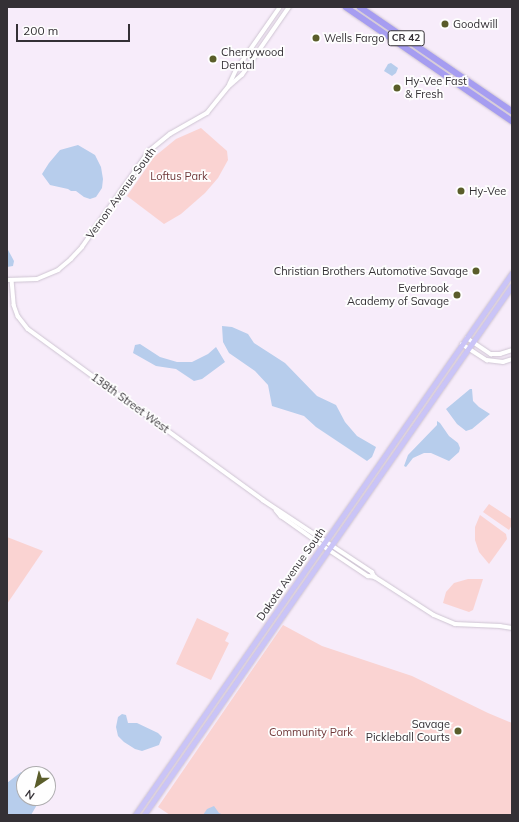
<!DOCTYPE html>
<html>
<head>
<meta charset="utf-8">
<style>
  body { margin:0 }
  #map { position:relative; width:519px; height:822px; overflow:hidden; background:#f7ecfa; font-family:Mulish,sans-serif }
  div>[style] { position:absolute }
  .green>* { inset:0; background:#fad3d2 }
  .water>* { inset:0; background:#b7cdec }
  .roads { filter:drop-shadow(0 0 1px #cec4d2) drop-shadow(0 0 1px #cec4d2) }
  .minor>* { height:3.5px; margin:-1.75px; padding:0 1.75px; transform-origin:1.75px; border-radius:1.75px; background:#fff }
  .major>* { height:4.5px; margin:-2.25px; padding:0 2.25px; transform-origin:2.25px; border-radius:2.25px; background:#cac4f7 }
  .highway>* { height:5.5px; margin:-2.75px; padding:0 2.75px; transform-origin:2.75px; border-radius:2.75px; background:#a69df1 }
  .dots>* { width:11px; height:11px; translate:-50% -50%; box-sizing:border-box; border:2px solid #fefefe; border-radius:50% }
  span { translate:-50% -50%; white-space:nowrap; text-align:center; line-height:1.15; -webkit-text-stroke:3.5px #fefefe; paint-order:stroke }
  .shield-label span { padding:1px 3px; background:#fefefe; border:1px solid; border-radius:3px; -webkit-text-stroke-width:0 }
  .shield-label { font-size:10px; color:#343035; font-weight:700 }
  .poi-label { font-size:11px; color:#343035 }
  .left { translate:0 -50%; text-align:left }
  .right { translate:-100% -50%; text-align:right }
  .park-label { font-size:11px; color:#703839 }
  .street-label { font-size:11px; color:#343035 }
  .frame { position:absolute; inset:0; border:8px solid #343035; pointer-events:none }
  .north { position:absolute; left:16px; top:766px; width:40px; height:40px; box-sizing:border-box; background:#fefefe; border:1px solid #adacae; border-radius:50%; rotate:215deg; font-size:11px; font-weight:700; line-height:16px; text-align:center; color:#343035 }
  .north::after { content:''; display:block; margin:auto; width:14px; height:18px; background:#5a5d2a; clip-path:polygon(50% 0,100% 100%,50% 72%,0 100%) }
  .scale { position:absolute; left:16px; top:24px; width:114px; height:18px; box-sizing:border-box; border:2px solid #343035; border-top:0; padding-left:5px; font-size:12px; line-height:14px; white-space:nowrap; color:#343035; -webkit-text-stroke:3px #fefefe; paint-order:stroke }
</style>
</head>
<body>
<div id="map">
  <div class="green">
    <div style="clip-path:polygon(201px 128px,227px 151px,228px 160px,218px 178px,205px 193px,181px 214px,164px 224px,127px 196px,154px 157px,176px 139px)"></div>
    <div style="clip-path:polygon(489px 504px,512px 519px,512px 525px,509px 530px,483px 512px)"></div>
    <div style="clip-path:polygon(480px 515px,506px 534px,507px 539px,489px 564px,479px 552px,475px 540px,475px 527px)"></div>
    <div style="clip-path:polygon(7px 537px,43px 551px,7px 604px)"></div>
    <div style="clip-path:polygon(468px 579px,483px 579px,473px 610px,469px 612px,443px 603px,446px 592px,454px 583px)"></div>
    <div style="clip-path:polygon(197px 618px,229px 633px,225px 641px,229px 643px,211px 680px,176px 664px)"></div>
    <div style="clip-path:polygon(283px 625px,322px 646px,412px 676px,488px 713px,512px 723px,512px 815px,170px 815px,158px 807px)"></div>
  </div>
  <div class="water">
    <div style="clip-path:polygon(391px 63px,398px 68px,396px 73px,392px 76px,384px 71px,388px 64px)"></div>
    <div style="clip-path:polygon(78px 145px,95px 155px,101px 167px,103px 179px,102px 188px,96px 197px,90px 199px,84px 197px,76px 191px,71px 191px,68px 189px,50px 185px,42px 174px,49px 163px,60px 150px)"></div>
    <div style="clip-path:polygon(7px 248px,14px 261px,13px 266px,7px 267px)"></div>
    <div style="clip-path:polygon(222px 326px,232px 327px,248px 334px,254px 343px,285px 363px,317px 396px,336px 405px,345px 422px,357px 436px,376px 447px,372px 457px,367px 461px,316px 427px,304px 416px,272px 406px,268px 385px,255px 371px,229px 353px,223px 342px)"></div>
    <div style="clip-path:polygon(140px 344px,160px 357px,177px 362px,192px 362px,208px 354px,216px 347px,225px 362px,202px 379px,194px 381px,176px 369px,156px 366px,133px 353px,135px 345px)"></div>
    <div style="clip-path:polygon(470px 389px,472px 389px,473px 401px,479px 407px,490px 414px,472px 429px,466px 431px,457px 424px,446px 409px)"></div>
    <div style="clip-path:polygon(437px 421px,440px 423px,449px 436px,458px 443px,460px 448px,459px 452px,449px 461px,431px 453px,424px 453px,413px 458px,406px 467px,404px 466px,408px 455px,437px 425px)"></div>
    <div style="clip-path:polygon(122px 714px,126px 715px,128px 723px,137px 723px,158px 733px,162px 737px,159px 745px,142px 751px,135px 749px,124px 742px,118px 736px,116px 727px,118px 717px)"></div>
    <div style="clip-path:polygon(21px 772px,30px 774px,24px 774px,24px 798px,41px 798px,31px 815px,7px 815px,7px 783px)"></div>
    <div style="clip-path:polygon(214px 806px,219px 813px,224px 815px,203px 815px,207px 809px)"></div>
  </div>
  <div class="roads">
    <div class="minor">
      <div style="left:229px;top:85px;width:17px;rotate:-65deg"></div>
      <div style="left:236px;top:70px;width:77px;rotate:-55.1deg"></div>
      <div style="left:7px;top:280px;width:30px;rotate:-2deg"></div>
      <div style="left:37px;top:279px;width:23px;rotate:-23deg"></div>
      <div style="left:58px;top:270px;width:17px;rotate:-40deg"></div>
      <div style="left:71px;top:259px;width:16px;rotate:-47deg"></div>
      <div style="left:82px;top:247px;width:117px;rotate:-55.1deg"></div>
      <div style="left:149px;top:151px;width:27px;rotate:-39deg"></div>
      <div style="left:170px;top:134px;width:43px;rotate:-29.6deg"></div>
      <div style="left:207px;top:113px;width:33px;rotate:-51deg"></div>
      <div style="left:228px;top:87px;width:18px;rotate:-41deg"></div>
      <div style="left:242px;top:75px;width:83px;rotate:-55.3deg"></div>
      <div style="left:12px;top:280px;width:25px;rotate:85deg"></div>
      <div style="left:14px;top:305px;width:12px;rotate:70deg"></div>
      <div style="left:18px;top:316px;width:16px;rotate:52deg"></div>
      <div style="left:28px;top:329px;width:291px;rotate:36deg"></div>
      <div style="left:263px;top:500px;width:131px;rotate:33.4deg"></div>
      <div style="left:372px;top:572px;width:6px;rotate:59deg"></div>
      <div style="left:467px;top:338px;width:29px;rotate:34deg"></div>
      <div style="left:491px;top:354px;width:9px"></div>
      <div style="left:500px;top:354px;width:13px;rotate:-18deg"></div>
      <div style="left:462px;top:344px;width:30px;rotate:33deg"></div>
      <div style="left:487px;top:360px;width:16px;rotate:7deg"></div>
      <div style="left:503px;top:362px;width:9px;rotate:-18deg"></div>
      <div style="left:276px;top:510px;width:8px;rotate:50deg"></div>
      <div style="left:281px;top:516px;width:59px;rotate:35.3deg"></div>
      <div style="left:329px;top:550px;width:47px;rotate:33.7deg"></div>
      <div style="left:368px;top:576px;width:7px;rotate:8deg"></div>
      <div style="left:375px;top:577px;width:70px;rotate:32.8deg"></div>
      <div style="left:434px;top:615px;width:23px;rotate:23deg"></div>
      <div style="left:455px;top:624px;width:45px;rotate:2.5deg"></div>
      <div style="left:500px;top:626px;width:12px;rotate:9deg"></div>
    </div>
    <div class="major">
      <div style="left:135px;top:815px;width:660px;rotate:-55.18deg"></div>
      <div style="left:144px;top:815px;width:644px;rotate:-55.18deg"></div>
    </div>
    <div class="highway">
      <div style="left:346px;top:7px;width:201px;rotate:34.5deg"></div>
      <div style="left:360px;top:7px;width:184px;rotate:34.4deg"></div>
    </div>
  </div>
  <div class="dots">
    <div style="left:445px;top:24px;background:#5a5d2a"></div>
    <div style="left:316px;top:38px;background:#5a5d2a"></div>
    <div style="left:213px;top:59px;background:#5a5d2a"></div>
    <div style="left:397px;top:88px;background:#5a5d2a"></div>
    <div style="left:461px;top:191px;background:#5a5d2a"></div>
    <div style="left:476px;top:271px;background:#5a5d2a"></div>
    <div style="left:457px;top:295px;background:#5a5d2a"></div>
    <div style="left:458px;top:731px;background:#5a5d2a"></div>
  </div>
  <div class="shield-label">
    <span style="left:406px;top:38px">CR 42</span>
  </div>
  <div class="poi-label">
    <span class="left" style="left:453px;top:24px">Goodwill</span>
    <span class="left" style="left:324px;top:38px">Wells Fargo</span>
    <span class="left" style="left:221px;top:59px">Cherrywood<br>Dental</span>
    <span class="left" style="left:405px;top:88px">Hy-Vee Fast<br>&amp; Fresh</span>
    <span class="left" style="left:469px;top:191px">Hy-Vee</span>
    <span class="right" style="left:468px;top:271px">Christian Brothers Automotive Savage</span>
    <span class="right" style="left:449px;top:295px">Everbrook<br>Academy of Savage</span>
    <span class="right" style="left:450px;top:731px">Savage<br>Pickleball Courts</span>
  </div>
  <div class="park-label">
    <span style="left:179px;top:176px">Loftus Park</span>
    <span style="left:311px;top:732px">Community Park</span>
  </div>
  <div class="street-label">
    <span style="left:121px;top:193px;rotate:-54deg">Vernon Avenue South</span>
    <span style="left:130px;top:403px;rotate:36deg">138th Street West</span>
    <span style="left:291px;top:574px;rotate:-55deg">Dakota Avenue South</span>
  </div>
  <div class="frame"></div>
  <div class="north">N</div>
  <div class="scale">200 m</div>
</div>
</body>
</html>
